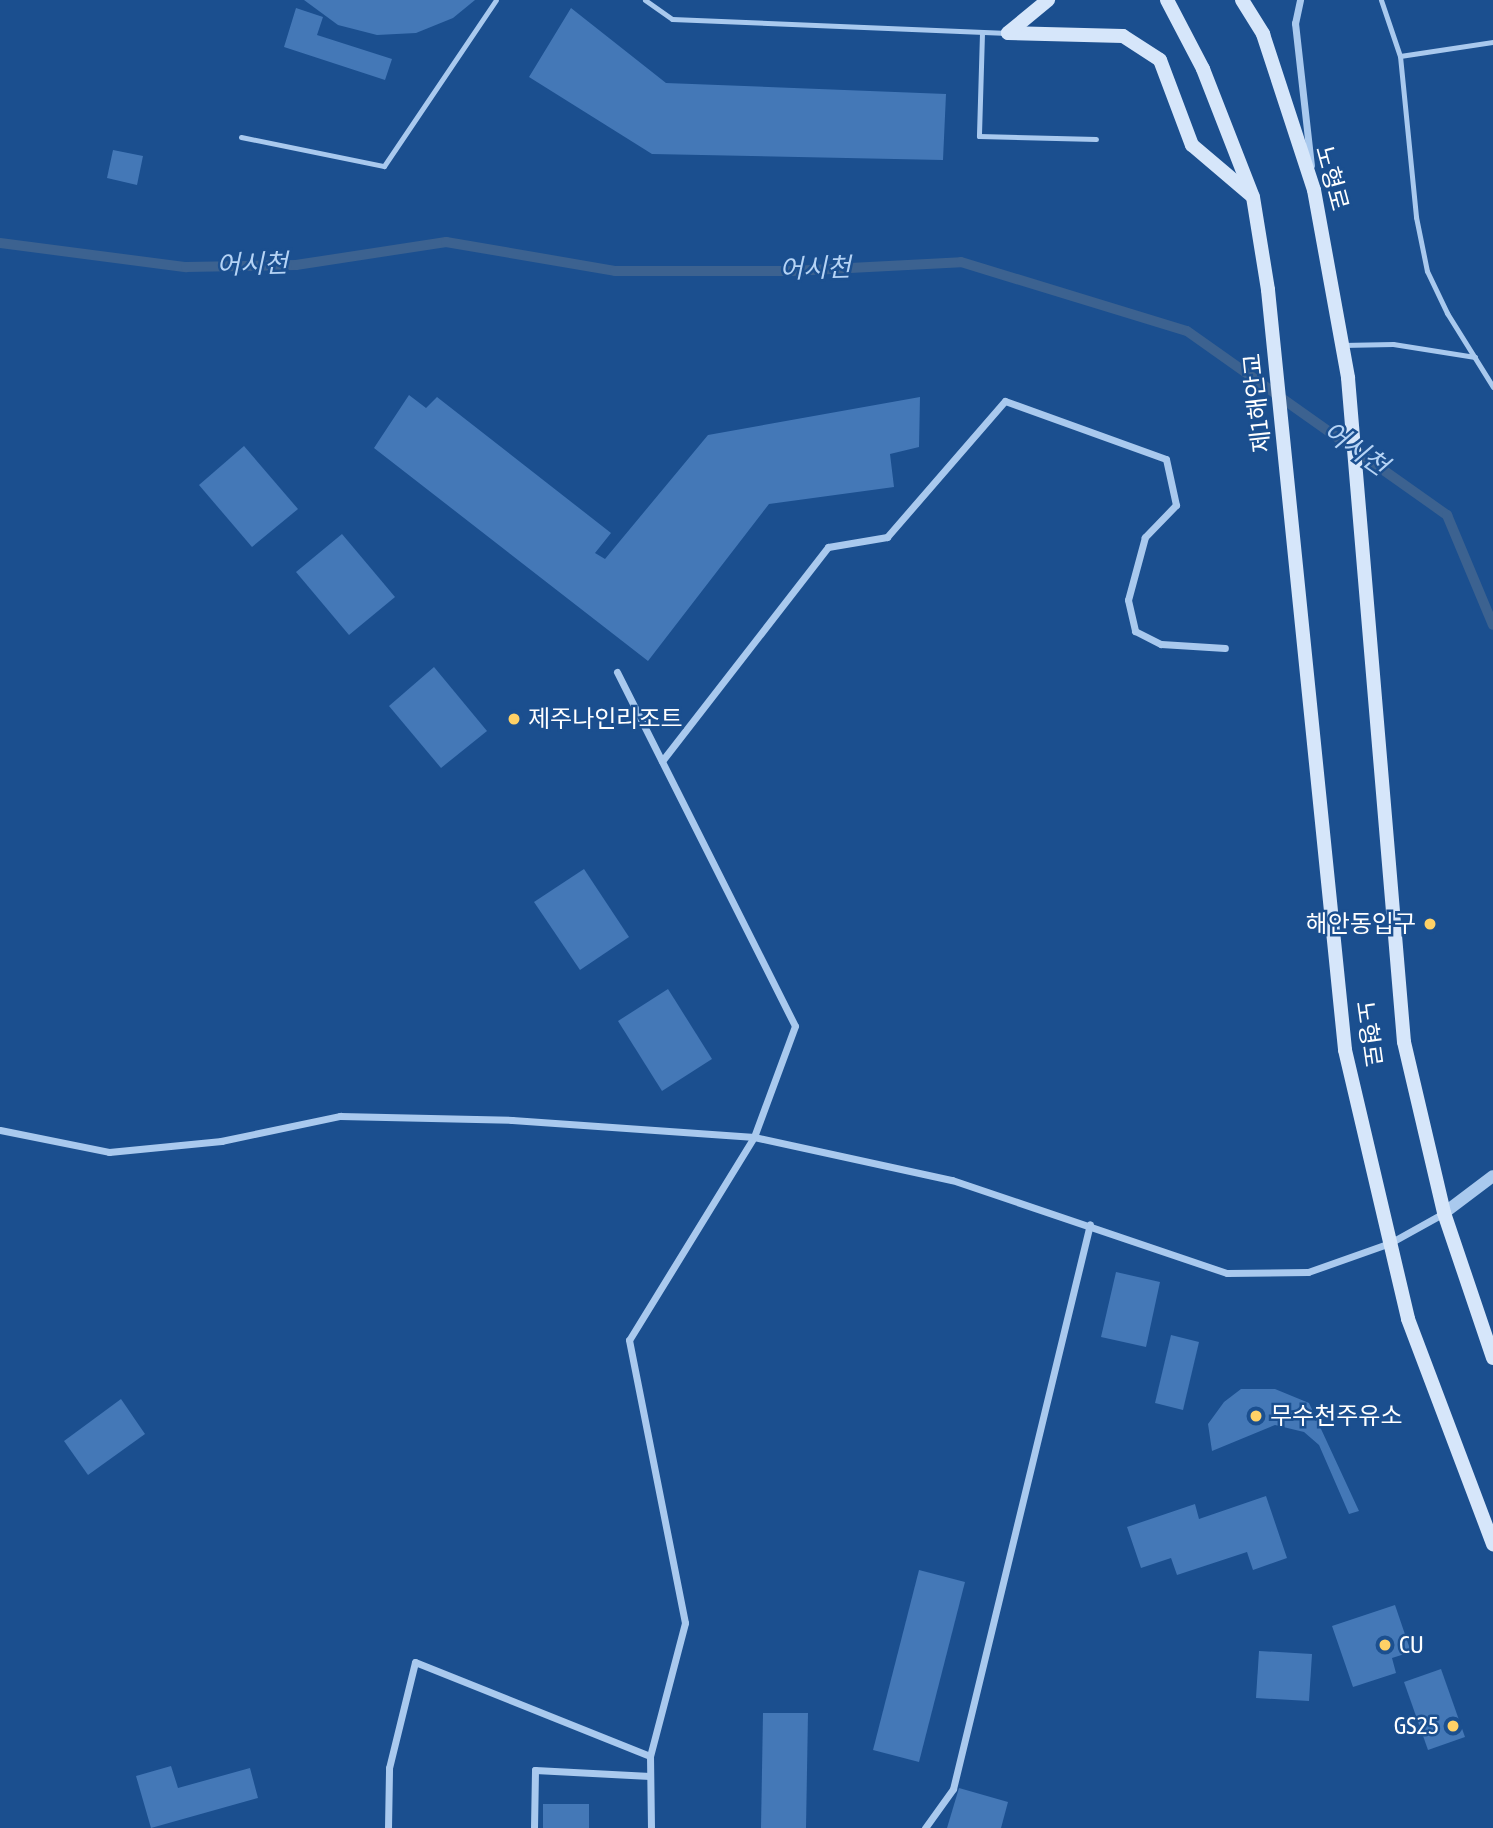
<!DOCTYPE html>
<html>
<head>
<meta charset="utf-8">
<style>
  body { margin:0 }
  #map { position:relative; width:1493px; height:1828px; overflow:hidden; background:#1b4f8f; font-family:"Asap Condensed","Noto Sans KR",sans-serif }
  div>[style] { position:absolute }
  .stream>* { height:10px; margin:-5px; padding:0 5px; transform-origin:5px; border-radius:5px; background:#3c6290 }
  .building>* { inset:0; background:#4478b7 }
  .service>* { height:5px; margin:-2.5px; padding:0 2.5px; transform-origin:2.5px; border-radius:2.5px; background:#a9c9ee }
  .minor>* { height:7px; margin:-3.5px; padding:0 3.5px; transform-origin:3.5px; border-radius:3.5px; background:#a9c9ee }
  .tertiary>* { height:12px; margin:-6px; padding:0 6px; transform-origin:6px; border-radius:6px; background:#a9c9ee }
  .secondary>* { height:14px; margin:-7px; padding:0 7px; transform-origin:7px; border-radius:7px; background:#d6e6fa }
  .dots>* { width:19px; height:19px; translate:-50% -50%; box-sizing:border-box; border:4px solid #1b4f8f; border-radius:50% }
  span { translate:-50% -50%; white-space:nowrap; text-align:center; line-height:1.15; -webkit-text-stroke:5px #1b4f8f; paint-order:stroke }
  .street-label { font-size:24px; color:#fff }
  .poi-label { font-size:24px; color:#fff }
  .left { translate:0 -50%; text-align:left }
  .right { translate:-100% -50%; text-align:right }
  .water-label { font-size:26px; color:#b5d3f5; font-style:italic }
</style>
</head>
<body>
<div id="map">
  <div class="stream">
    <div style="left:0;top:243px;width:188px;rotate:7.4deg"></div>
    <div style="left:186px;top:267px;width:110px;rotate:-1deg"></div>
    <div style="left:296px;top:265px;width:152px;rotate:-8.7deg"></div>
    <div style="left:446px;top:242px;width:171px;rotate:9.7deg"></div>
    <div style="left:615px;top:271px;width:177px"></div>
    <div style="left:792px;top:271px;width:169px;rotate:-3deg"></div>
    <div style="left:961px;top:262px;width:236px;rotate:17deg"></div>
    <div style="left:1187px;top:331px;width:319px;rotate:35.3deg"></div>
    <div style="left:1447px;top:515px;width:119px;rotate:67.3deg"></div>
  </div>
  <div class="building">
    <div style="clip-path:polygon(304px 0,475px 0,453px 18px,416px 33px,377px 35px,338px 25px)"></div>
    <div style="clip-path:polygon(296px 8px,323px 17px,317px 35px,392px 59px,385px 80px,284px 47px)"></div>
    <div style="clip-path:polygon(571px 8px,666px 83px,946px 94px,943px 160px,652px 154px,529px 77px)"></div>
    <div style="clip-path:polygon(113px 150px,143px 156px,137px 185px,107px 178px)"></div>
    <div style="clip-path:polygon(409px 395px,426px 408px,437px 397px,611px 533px,595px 553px,605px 559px,708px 435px,920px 397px,919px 447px,890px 454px,894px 487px,769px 504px,648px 661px,374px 448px)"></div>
    <div style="clip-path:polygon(244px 446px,298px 509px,252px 547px,199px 485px)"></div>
    <div style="clip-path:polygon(342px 534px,395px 597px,349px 635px,296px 572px)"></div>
    <div style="clip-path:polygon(434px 667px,487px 731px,441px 768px,389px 706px)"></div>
    <div style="clip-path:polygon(584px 869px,629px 937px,580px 970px,534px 902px)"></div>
    <div style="clip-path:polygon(668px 989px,712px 1059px,662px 1091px,618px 1021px)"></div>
    <div style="clip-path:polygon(1116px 1272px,1160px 1282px,1146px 1347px,1101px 1337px)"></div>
    <div style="clip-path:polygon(1171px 1335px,1199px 1342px,1183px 1410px,1155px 1403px)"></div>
    <div style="clip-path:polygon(1241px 1389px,1275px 1389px,1309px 1403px,1359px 1511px,1349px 1514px,1319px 1445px,1304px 1432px,1275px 1425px,1212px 1451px,1208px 1424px,1224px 1402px)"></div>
    <div style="clip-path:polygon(121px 1399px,145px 1434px,88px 1475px,64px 1441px)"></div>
    <div style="clip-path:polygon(1266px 1496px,1287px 1558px,1253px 1570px,1247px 1552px,1177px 1575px,1171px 1558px,1141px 1568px,1127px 1527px,1195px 1504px,1199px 1519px)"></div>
    <div style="clip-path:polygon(919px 1570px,965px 1582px,919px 1762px,873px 1750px)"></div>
    <div style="clip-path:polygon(1395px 1605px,1411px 1652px,1392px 1658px,1396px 1673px,1353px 1687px,1332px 1626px)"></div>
    <div style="clip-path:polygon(1259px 1651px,1312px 1654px,1309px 1701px,1256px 1698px)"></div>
    <div style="clip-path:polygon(1441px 1669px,1465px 1737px,1428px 1750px,1404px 1682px)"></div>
    <div style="clip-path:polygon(763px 1713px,808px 1713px,806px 1828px,761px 1828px)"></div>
    <div style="clip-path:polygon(171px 1766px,178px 1788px,250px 1768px,258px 1798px,151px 1828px,136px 1776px)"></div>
    <div style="clip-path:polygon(959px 1788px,1008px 1802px,1001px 1828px,947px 1828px)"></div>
    <div style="clip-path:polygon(543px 1804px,589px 1804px,589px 1828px,543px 1828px)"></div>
  </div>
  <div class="service">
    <div style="left:645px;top:0;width:33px;rotate:35deg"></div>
    <div style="left:672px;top:19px;width:336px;rotate:2.4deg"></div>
    <div style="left:1381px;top:0;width:59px;rotate:71.3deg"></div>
    <div style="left:1400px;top:56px;width:94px;rotate:-8.6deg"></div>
    <div style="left:982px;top:33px;width:103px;rotate:91.7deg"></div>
    <div style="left:979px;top:136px;width:117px;rotate:1.5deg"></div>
    <div style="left:1400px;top:56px;width:162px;rotate:84.3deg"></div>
    <div style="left:1416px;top:217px;width:55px;rotate:78.5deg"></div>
    <div style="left:1427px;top:271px;width:47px;rotate:64.5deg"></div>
    <div style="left:1447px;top:313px;width:87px;rotate:58.1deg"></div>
    <div style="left:241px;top:137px;width:146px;rotate:11.5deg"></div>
    <div style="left:384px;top:166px;width:200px;rotate:-56deg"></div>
    <div style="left:1342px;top:345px;width:51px;rotate:-1.1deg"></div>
    <div style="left:1393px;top:344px;width:83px;rotate:9deg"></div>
  </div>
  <div class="minor">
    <div style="left:1300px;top:0;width:24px;rotate:102deg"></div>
    <div style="left:1295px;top:23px;width:143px;rotate:83.6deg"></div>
    <div style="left:617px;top:672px;width:396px;rotate:63.3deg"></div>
    <div style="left:795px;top:1026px;width:118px;rotate:110.3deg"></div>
    <div style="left:754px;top:1137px;width:238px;rotate:121.6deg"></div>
    <div style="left:629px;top:1340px;width:288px;rotate:78.8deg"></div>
    <div style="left:685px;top:1623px;width:138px;rotate:104.7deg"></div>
    <div style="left:650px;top:1756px;width:72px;rotate:89.2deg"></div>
    <div style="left:662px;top:761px;width:271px;rotate:-52.2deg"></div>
    <div style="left:828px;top:547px;width:60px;rotate:-9.6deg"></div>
    <div style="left:887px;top:537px;width:180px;rotate:-49.1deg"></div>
    <div style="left:1005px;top:401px;width:171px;rotate:19.8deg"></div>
    <div style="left:1166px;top:459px;width:47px;rotate:77.7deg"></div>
    <div style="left:1176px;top:505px;width:45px;rotate:134.1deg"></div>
    <div style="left:1145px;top:537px;width:65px;rotate:105.1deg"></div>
    <div style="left:1128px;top:600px;width:32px;rotate:77deg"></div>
    <div style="left:1135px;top:631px;width:29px;rotate:27deg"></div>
    <div style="left:1161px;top:644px;width:64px;rotate:3.6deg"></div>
    <div style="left:0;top:1130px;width:111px;rotate:11.4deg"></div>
    <div style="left:109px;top:1152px;width:113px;rotate:-5.6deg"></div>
    <div style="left:221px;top:1141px;width:122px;rotate:-11.9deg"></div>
    <div style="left:340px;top:1116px;width:172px;rotate:1.3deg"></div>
    <div style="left:512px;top:1120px;width:243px;rotate:4deg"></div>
    <div style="left:754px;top:1137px;width:203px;rotate:12.3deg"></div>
    <div style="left:952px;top:1180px;width:290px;rotate:18.7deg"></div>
    <div style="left:1227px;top:1273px;width:81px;rotate:-0.7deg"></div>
    <div style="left:1308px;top:1272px;width:87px;rotate:-19.5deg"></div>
    <div style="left:1390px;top:1243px;width:62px;rotate:-29.1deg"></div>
    <div style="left:388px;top:1828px;width:60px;rotate:-89deg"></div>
    <div style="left:389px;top:1768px;width:109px;rotate:-76.2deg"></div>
    <div style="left:415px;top:1662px;width:253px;rotate:21.8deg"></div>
    <div style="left:534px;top:1828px;width:58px;rotate:-89deg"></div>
    <div style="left:535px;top:1770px;width:115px;rotate:3deg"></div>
    <div style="left:925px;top:1828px;width:48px;rotate:-54.3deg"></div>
    <div style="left:953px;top:1789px;width:581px;rotate:-76.37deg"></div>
  </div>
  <div class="tertiary">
    <div style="left:1444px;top:1213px;width:61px;rotate:-37.1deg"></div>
  </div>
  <div class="secondary">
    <div style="left:1167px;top:0;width:78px;rotate:62.4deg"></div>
    <div style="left:1203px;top:69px;width:137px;rotate:68.7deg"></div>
    <div style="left:1253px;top:197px;width:94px;rotate:80.8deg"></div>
    <div style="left:1268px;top:290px;width:764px;rotate:84.21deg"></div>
    <div style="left:1345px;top:1050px;width:276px;rotate:76.8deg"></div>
    <div style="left:1408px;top:1319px;width:241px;rotate:69.3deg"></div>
    <div style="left:1242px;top:0;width:40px;rotate:58deg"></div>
    <div style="left:1263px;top:34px;width:164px;rotate:71.9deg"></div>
    <div style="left:1314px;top:190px;width:191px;rotate:79.7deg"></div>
    <div style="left:1348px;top:378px;width:666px;rotate:85.18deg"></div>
    <div style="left:1404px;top:1042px;width:176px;rotate:76.8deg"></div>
    <div style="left:1444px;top:1213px;width:153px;rotate:71.3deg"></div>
    <div style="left:1008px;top:33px;width:115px;rotate:1.5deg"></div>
    <div style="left:1123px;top:36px;width:44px;rotate:33deg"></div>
    <div style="left:1160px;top:60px;width:91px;rotate:69.4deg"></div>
    <div style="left:1192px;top:145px;width:77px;rotate:40.3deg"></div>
    <div style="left:1008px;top:33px;width:52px;rotate:-39.5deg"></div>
  </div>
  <div class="dots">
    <div style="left:514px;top:719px;background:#ffd166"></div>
    <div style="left:1430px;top:924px;background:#ffd166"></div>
    <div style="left:1256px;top:1416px;background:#ffd166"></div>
    <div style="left:1385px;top:1645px;background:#ffd166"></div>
    <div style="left:1453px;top:1726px;background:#ffd166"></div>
  </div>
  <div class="street-label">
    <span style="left:1332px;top:178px;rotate:75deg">노형로</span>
    <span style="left:1257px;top:403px;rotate:-96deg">제1해안교</span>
    <span style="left:1369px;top:1034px;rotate:82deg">노형로</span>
  </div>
  <div class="poi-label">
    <span class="left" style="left:528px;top:719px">제주나인리조트</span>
    <span class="right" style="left:1416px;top:924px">해안동입구</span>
    <span class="left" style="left:1270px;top:1416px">무수천주유소</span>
    <span class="left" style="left:1399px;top:1645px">CU</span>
    <span class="right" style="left:1439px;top:1726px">GS25</span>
  </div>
  <div class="water-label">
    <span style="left:252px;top:265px;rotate:-2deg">어시천</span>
    <span style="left:815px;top:269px;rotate:-2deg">어시천</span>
    <span style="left:1355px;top:449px;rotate:35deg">어시천</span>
  </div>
</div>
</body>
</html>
